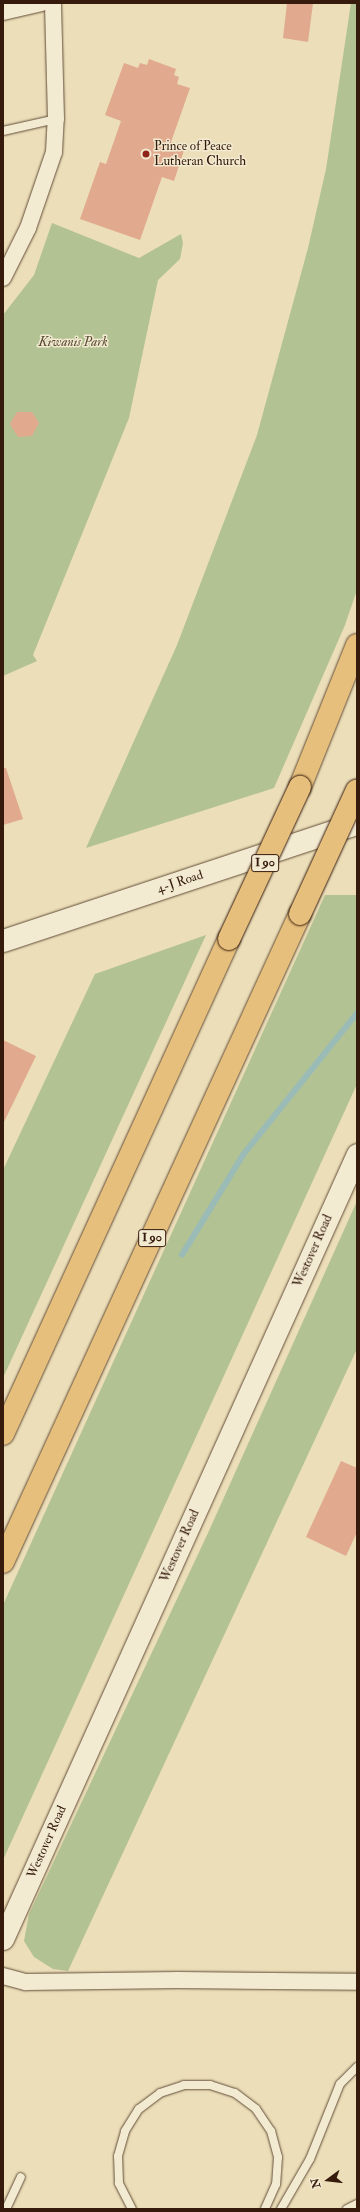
<!DOCTYPE html>
<html>
<head>
<meta charset="utf-8">
<style>
  body { margin:0 }
  #map { position:relative; width:360px; height:2212px; overflow:hidden; background:#ebdeb8; font-family:"IM FELL Double Pica",serif }
  div>[style] { position:absolute }
  .green>* { inset:0; background:#b3c292 }
  .stream>* { height:5.5px; margin:-2.75px; padding:0 2.75px; transform-origin:2.75px; border-radius:2.75px; background:#9abbb6 }
  .building>* { inset:0; background:#e1a98d }
  .roads { filter:drop-shadow(0 0 1px #634c38) drop-shadow(0 0 1px #634c38) }
  .service>* { height:8px; margin:-4px; padding:0 4px; transform-origin:4px; border-radius:4px; background:#f2ead1 }
  .minor>* { height:16px; margin:-8px; padding:0 8px; transform-origin:8px; border-radius:8px; background:#f2ead1 }
  .tertiary>* { height:21px; margin:-10.5px; padding:0 10.5px; transform-origin:10.5px; border-radius:10.5px; background:#f2ead1 }
  .secondary>* { height:22px; margin:-11px; padding:0 11px; transform-origin:11px; border-radius:11px; background:#f2ead1 }
  .motorway>* { height:22px; margin:-11px; padding:0 11px; transform-origin:11px; border-radius:11px; background:#e6bf7c }
  .bridges { filter:drop-shadow(0 0 1px #361b0d) drop-shadow(0 0 1px #361b0d) }
  .motorway-bridge>* { height:22px; margin:-11px; padding:0 11px; transform-origin:11px; border-radius:11px; background:#e6bf7c }
  .dots>* { width:11px; height:11px; translate:-50% -50%; box-sizing:border-box; border:2px solid #f2ead1; border-radius:50% }
  span { translate:-50% -50%; white-space:nowrap; text-align:center; line-height:1.15; -webkit-text-stroke:3px #f2ead1; paint-order:stroke }
  .shield-label span { padding:1px 3px; background:#f2ead1; border:1px solid; border-radius:3px; -webkit-text-stroke-width:0 }
  .shield-label { font-size:12px; color:#361b0d; font-weight:700 }
  .poi-label { font-size:13px; color:#361b0d }
  .left { translate:0 -50%; text-align:left }
  .park-label { font-size:13px; color:#5c4d35; font-style:italic }
  .street-label { font-size:13px; color:#361b0d }
  .frame { position:absolute; inset:0; border:4px solid #361b0d; pointer-events:none }
  .north { position:absolute; left:308px; top:2160px; width:40px; height:40px; -webkit-text-stroke:3px #f2ead1; paint-order:stroke; rotate:255deg; font-size:11px; font-weight:700; line-height:16px; text-align:center; color:#361b0d }
  .north::after { content:''; display:block; margin:auto; width:14px; height:18px; background:#361b0d; clip-path:polygon(50% 0,100% 100%,50% 72%,0 100%) }
</style>
</head>
<body>
<div id="map">
  <div class="green">
    <div style="clip-path:polygon(351px 3px,357px 3px,357px 590px,345px 625px,274px 788px,86px 848px,177px 645px,257px 435px,308px 248px,326px 169px)"></div>
    <div style="clip-path:polygon(52px 223px,139px 258px,181px 234px,183px 243px,180px 259px,158px 280px,129px 418px,33px 655px,37px 661px,3px 676px,3px 315px,34px 275px)"></div>
    <div style="clip-path:polygon(325px 895px,357px 895px,357px 1084px,3px 1860px,3px 1605px)"></div>
    <div style="clip-path:polygon(206px 935px,3px 1378px,3px 1170px,95px 974px)"></div>
    <div style="clip-path:polygon(357px 1201px,357px 1349px,68px 1971px,53px 1969px,34px 1957px,24px 1941px,29px 1914px,208px 1533px)"></div>
  </div>
  <div class="stream">
    <div style="left:182px;top:1255px;width:117px;rotate:-58.6deg"></div>
    <div style="left:243px;top:1155px;width:182px;rotate:-51.2deg"></div>
  </div>
  <div class="building">
    <div style="clip-path:polygon(287px 3px,313px 3px,308px 42px,283px 38px)"></div>
    <div style="clip-path:polygon(149px 59px,176px 69px,174px 75px,179px 77px,177px 84px,190px 88px,171px 142px,185px 147px,174px 181px,162px 177px,140px 240px,80px 219px,100px 162px,106px 164px,121px 121px,105px 115px,124px 63px,138px 68px,140px 63px,147px 65px)"></div>
    <div style="clip-path:polygon(17px 412px,32px 412px,39px 423px,32px 436px,18px 437px,10px 424px)"></div>
    <div style="clip-path:polygon(3px 768px,6px 768px,23px 819px,3px 825px)"></div>
    <div style="clip-path:polygon(3px 1040px,36px 1056px,3px 1124px)"></div>
    <div style="clip-path:polygon(341px 1461px,357px 1468px,357px 1532px,346px 1556px,306px 1537px)"></div>
  </div>
  <div class="roads">
    <div class="service">
      <div style="left:3px;top:131px;width:54px;rotate:-12.8deg"></div>
      <div style="left:6px;top:2209px;width:35px;rotate:-65deg"></div>
      <div style="left:132px;top:2209px;width:29px;rotate:-117deg"></div>
      <div style="left:119px;top:2183px;width:27px;rotate:-92deg"></div>
      <div style="left:118px;top:2156px;width:26px;rotate:-74deg"></div>
      <div style="left:125px;top:2131px;width:26px;rotate:-58deg"></div>
      <div style="left:139px;top:2109px;width:26px;rotate:-37deg"></div>
      <div style="left:160px;top:2093px;width:25px;rotate:-18deg"></div>
      <div style="left:184px;top:2085px;width:26px"></div>
      <div style="left:210px;top:2085px;width:26px;rotate:18deg"></div>
      <div style="left:235px;top:2093px;width:26px;rotate:37deg"></div>
      <div style="left:256px;top:2109px;width:27px;rotate:56deg"></div>
      <div style="left:271px;top:2131px;width:27px;rotate:75deg"></div>
      <div style="left:278px;top:2157px;width:27px;rotate:94deg"></div>
      <div style="left:276px;top:2184px;width:27px;rotate:114deg"></div>
      <div style="left:281px;top:2209px;width:58px;rotate:-59.9deg"></div>
      <div style="left:310px;top:2159px;width:81px;rotate:-68.2deg"></div>
      <div style="left:340px;top:2084px;width:24px;rotate:-45deg"></div>
      <div style="left:347px;top:2209px;width:11px;rotate:-27deg"></div>
    </div>
    <div class="minor">
      <div style="left:3px;top:12px;width:39px;rotate:-13deg"></div>
      <div style="left:3px;top:278px;width:56px;rotate:-63.4deg"></div>
      <div style="left:28px;top:228px;width:80px;rotate:-71.1deg"></div>
      <div style="left:54px;top:152px;width:33px;rotate:-87deg"></div>
      <div style="left:56px;top:119px;width:116px;rotate:-91.5deg"></div>
      <div style="left:3px;top:1976px;width:24px;rotate:15deg"></div>
      <div style="left:26px;top:1982px;width:152px;rotate:-0.8deg"></div>
      <div style="left:178px;top:1980px;width:179px;rotate:0.6deg"></div>
    </div>
    <div class="tertiary">
      <div style="left:3px;top:1939px;width:861px;rotate:-65.73deg"></div>
    </div>
    <div class="secondary">
      <div style="left:3px;top:941px;width:373px;rotate:-18.3deg"></div>
    </div>
    <div class="motorway">
      <div style="left:300px;top:787px;width:153px;rotate:-68.1deg"></div>
      <div style="left:3px;top:1434px;width:544px;rotate:-65.46deg"></div>
      <div style="left:3px;top:1562px;width:713px;rotate:-65.38deg"></div>
    </div>
  </div>
  <div class="bridges">
    <div class="motorway-bridge">
      <div style="left:300px;top:914px;width:136px;rotate:-65.3deg"></div>
      <div style="left:229px;top:939px;width:168px;rotate:-65deg"></div>
    </div>
  </div>
  <div class="dots">
    <div style="left:146px;top:154px;background:#8f2418"></div>
  </div>
  <div class="shield-label">
    <span style="left:265px;top:863px">I 90</span>
    <span style="left:152px;top:1238px">I 90</span>
  </div>
  <div class="poi-label">
    <span class="left" style="left:154px;top:154px">Prince of Peace<br>Lutheran Church</span>
  </div>
  <div class="park-label">
    <span style="left:73px;top:342px">Kiwanis Park</span>
  </div>
  <div class="street-label">
    <span style="left:180px;top:882px;rotate:-18deg">4-J Road</span>
    <span style="left:313px;top:1251px;rotate:-66deg">Westover Road</span>
    <span style="left:180px;top:1546px;rotate:-66deg">Westover Road</span>
    <span style="left:47px;top:1842px;rotate:-66deg">Westover Road</span>
  </div>
  <div class="frame"></div>
  <div class="north">N</div>
</div>
</body>
</html>
